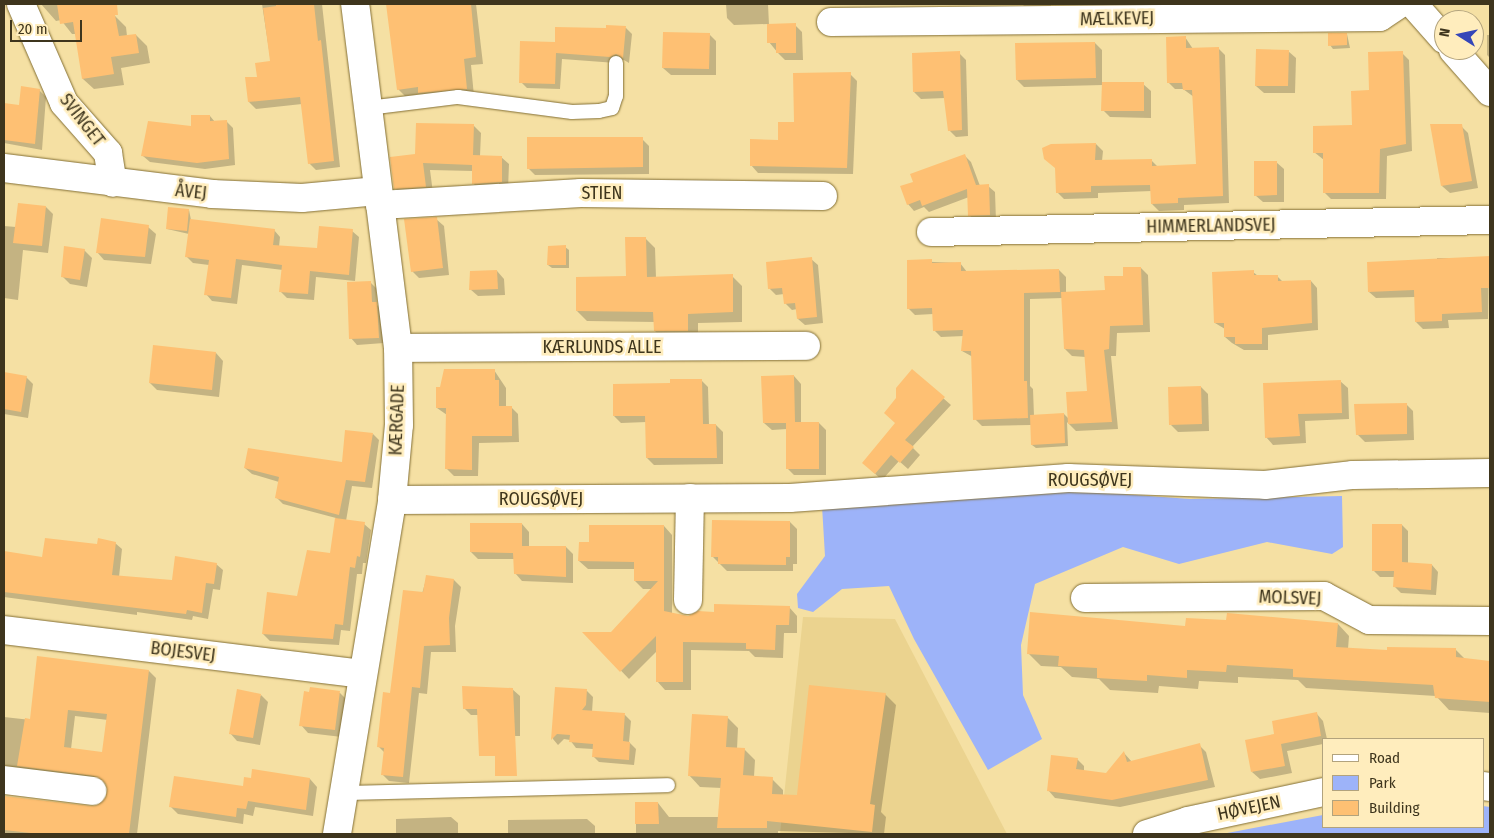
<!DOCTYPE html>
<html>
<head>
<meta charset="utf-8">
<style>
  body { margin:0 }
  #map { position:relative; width:1494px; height:838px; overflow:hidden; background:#f5e0a3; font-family:"Fira Sans Condensed",sans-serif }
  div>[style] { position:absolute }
  .built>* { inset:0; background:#ebd38f }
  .green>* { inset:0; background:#9db3f9 }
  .shadow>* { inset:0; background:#0003 }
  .building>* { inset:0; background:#fec073 }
  .roads { filter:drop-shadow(0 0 1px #836f35) drop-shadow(0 0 1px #836f35) }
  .lane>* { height:14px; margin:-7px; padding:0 7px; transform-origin:7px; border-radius:7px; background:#fff }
  .street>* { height:28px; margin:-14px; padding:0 14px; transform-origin:14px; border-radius:14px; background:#fff }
  .secondary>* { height:28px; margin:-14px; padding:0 14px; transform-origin:14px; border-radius:14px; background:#fff }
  span { translate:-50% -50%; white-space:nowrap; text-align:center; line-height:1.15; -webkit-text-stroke:5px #ffedbd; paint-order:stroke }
  .street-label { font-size:18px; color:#3e351d }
  .frame { position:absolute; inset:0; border:5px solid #3e351d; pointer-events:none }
  .legend { position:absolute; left:1322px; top:738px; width:162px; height:90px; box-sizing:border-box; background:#ffedbd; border:1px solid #b2a37d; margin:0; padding:6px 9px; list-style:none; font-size:15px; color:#3e351d }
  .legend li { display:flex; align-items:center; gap:10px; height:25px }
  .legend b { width:25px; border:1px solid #b2a37d }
  .north { position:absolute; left:1434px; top:10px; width:50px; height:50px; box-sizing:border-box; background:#ffedbd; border:1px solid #b2a37d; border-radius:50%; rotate:280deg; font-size:14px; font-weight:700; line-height:20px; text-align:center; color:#3e351d }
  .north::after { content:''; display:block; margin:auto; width:18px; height:22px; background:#3546b8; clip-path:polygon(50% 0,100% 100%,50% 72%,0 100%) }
  .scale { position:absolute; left:10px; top:20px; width:72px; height:22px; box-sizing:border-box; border:2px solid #3e351d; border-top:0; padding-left:6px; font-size:15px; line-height:18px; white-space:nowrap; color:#3e351d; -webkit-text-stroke:4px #ffedbd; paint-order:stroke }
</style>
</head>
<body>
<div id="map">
  <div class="built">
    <div style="clip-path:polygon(803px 617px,895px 619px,1007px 834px,780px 834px)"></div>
  </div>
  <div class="green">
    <div style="clip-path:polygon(1080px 491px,1190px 499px,1342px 496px,1343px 547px,1332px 554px,1267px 542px,1179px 564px,1123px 547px,1035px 584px,1021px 645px,1023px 695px,1042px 739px,988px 770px,914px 639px,889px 586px,842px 589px,813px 612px,798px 608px,797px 594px,825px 556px,822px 506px)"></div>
    <div style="clip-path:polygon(1483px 806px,1490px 807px,1490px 834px,1222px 834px,1323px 815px,1323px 827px,1483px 827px)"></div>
  </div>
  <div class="shadow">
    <div style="clip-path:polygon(41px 4px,100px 4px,102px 18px,115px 16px,126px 27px,127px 36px,136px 35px,147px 46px,150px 63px,121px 68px,124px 85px,94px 89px,83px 79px,76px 34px,72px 34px,61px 20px,56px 21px)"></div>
    <div style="clip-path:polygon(262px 4px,322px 4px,340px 167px,316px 170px,309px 163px,302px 104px,256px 109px,249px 102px,247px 78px,258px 78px,271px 63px)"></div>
    <div style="clip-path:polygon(387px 4px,476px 4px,483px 64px,471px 65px,474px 96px,426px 100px,421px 94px,405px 96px,398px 89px)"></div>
    <div style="clip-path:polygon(726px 4px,768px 4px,769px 25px,795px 25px,802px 32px,803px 60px,785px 60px,778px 53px,769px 42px,768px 24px,734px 25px,727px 18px)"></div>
    <div style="clip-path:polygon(1022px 4px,1051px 4px,1051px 6px,1024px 6px)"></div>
    <div style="clip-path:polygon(556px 28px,626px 28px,632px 34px,629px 63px,624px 60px,616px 63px,562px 59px,560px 89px,527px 88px,521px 82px,556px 43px)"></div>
    <div style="clip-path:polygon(709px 34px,716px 41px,716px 75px,671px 75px,663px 68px)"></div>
    <div style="clip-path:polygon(1347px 34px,1350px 48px,1333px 49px,1330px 45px)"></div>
    <div style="clip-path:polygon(1487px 35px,1490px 35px,1490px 58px,1487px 55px)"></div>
    <div style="clip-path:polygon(1185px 37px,1193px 49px,1218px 48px,1225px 55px,1229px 203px,1184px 205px,1184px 210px,1159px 211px,1152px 204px,1152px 191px,1098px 193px,1098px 198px,1064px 199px,1057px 192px,1096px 144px,1103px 151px,1102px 161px,1151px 160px,1158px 167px,1198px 166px,1194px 97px,1183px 89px,1175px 89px,1168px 82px)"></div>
    <div style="clip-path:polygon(1095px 43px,1102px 50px,1102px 83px,1143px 84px,1151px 91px,1151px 118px,1110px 117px,1103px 110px,1103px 85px,1024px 87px,1017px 80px)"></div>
    <div style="clip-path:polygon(1288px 51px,1296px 58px,1295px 93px,1264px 93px,1256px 86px)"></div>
    <div style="clip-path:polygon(959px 53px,966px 60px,968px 136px,956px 137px,949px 130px,945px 98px,921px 99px,914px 92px)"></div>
    <div style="clip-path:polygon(1402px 53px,1409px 60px,1412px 151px,1387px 156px,1386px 199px,1331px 199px,1324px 192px,1324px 160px,1314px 152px,1353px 126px,1371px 92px)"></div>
    <div style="clip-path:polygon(850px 74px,857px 81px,853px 174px,758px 173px,751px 165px)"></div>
    <div style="clip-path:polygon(39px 90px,46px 97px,42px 150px,4px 143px,4px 113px,20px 106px)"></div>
    <div style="clip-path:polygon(210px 116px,215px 122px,227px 122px,233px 128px,235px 165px,205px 169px,150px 162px,143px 156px)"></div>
    <div style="clip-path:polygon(473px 125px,481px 133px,480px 156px,501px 157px,509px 164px,508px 189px,480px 191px,473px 183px,473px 171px,430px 170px,433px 193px,402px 195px,395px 188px,417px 155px)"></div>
    <div style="clip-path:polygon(1461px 126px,1468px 133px,1478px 188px,1450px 193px,1442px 186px)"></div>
    <div style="clip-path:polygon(642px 139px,649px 146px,649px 174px,535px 175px,528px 168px)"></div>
    <div style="clip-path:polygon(965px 156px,971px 162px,980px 186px,988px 186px,995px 192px,996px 221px,976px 221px,969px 215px,969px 197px,929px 212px,924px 207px,914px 211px,908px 204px)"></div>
    <div style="clip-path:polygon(1276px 162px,1284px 169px,1284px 202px,1263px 202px,1255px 195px)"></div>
    <div style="clip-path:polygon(46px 207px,53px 214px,48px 253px,23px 250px,18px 300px,4px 298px,4px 226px,16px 227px)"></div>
    <div style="clip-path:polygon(189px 210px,191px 220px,274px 230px,280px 237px,279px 247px,318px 249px,352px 231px,359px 237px,355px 281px,316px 277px,314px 300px,287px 298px,281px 292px,283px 270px,242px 265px,237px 304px,212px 301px,206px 294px,209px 265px,193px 263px,187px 257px,189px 234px,167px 229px)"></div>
    <div style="clip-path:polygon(436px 219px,444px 226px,449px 275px,419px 278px,412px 271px)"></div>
    <div style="clip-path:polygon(148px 227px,156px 234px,151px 264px,104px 260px,97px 252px)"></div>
    <div style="clip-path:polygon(645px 238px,655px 248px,656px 278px,732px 276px,742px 286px,742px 322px,698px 323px,698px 341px,665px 341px,655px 331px,655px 322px,587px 321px,577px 311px,628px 277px)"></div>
    <div style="clip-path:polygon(565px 247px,569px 250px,569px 268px,552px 268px,548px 265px)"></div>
    <div style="clip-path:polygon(84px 250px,92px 258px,87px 287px,70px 284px,63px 277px)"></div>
    <div style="clip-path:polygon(1489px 255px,1488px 319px,1448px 320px,1449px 328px,1423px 329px,1416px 322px,1415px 297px,1376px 298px,1369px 292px,1437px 261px,1437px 258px,1489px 258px)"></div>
    <div style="clip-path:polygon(811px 259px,818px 265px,823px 323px,805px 325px,798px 319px,797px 309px,792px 310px,785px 303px,784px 294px,776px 295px,769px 288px)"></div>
    <div style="clip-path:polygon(evenodd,909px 261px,960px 263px,967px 272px,1059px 270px,1066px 277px,1066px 293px,1106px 291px,1141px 268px,1148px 275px,1150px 332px,1117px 333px,1116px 356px,1111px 356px,1118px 429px,1076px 431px,1067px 422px,1068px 446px,1036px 448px,1032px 445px,1031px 425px,982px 426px,975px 419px,973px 357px,962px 351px,964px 336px,941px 337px,934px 330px,933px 314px,915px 315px,908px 308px,909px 261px,1063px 298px,1065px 349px,1072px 356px,1086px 357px,1088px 392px,1069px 419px,1064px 414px,1034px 416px,1033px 389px,1030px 386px,1030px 299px,1063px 298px)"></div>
    <div style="clip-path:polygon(497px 271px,504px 279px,505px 295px,478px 296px,470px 289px)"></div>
    <div style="clip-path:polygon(1253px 272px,1258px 276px,1277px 276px,1283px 282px,1311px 281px,1317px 288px,1318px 330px,1268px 335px,1268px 350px,1244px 350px,1232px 343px,1225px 337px,1225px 329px,1215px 323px)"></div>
    <div style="clip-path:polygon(370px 282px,376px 288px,377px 305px,382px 310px,384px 343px,357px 345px,351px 338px)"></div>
    <div style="clip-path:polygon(216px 353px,223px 361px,219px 397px,157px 390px,150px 383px)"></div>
    <div style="clip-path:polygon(494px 370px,506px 388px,506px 407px,511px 407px,518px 414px,519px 442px,479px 443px,478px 476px,454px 476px,447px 469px,447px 415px,437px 408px)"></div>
    <div style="clip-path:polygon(912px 371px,951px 405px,912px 447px,920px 455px,908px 469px,899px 461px,882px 480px,871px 470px,897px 423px,898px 399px)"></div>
    <div style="clip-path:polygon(4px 373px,26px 377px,33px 384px,28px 418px,4px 414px)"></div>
    <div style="clip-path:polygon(794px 376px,801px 384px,801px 423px,819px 423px,826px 430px,826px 475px,794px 475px,787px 468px,787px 429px,772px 430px,764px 423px)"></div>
    <div style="clip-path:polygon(701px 380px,708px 387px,709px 425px,716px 425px,723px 432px,723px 464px,654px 465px,647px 458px,647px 422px,621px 423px,614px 416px,671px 385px)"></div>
    <div style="clip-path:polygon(1340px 381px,1348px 388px,1349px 419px,1305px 421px,1306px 443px,1273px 445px,1266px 437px)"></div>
    <div style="clip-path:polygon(1201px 387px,1208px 394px,1209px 431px,1178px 432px,1171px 425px)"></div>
    <div style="clip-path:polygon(1406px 404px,1413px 411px,1414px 440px,1365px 442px,1357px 434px)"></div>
    <div style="clip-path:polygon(373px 434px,379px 440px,372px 488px,352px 486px,346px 521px,364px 524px,371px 530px,366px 563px,363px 563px,362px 574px,357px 574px,350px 631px,341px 630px,339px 645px,270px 641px,263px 634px,298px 597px,331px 554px,336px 518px,283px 504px,276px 497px,279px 482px,252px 474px,245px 468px,343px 463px)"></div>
    <div style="clip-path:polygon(790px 522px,797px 529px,797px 564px,793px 564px,793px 571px,727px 571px,713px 557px)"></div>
    <div style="clip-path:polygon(522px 524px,529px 532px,529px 547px,566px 547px,573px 554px,573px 583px,522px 581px,515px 573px,515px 559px,478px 559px,471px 552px)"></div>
    <div style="clip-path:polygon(1402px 525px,1408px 531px,1408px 564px,1432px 565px,1438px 572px,1436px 595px,1401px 593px,1395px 587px,1395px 577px,1380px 577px,1374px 571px)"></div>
    <div style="clip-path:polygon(664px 526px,672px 535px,672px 614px,688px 617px,789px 607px,797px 616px,797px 633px,784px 633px,783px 658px,755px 657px,749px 651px,691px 650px,691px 690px,665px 690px,657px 681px,657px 651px,629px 679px,585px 633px,611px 633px,652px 589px,643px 589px,635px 581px,635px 569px,588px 569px,579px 561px,591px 543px)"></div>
    <div style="clip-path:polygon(115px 543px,122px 549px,119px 577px,173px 581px,216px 564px,223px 570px,220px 590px,213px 589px,208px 619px,193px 616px,192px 620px,137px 612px,137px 615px,4px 597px,4px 553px,44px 559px)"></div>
    <div style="clip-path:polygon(427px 576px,454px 580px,461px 587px,455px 626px,456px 652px,431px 652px,427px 694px,419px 693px,409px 783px,389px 781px,382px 774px,385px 753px,379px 747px)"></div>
    <div style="clip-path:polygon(1338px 624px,1349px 636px,1348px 649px,1388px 652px,1455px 649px,1465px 659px,1490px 662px,1490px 713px,1449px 710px,1436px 696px,1306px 688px,1298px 680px,1238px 677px,1238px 683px,1199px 681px,1198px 689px,1159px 686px,1158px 693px,1110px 690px,1099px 679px,1072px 677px,1061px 667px,1041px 666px,1029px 654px,1186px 627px)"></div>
    <div style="clip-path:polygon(evenodd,149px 671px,156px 678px,137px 834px,4px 834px,4px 797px,91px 808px,99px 806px,109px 794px,108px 786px,102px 782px,14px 771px,4px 775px,4px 717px,31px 720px,149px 671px,75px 716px,108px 720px,103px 753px,71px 749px,75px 716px)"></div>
    <div style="clip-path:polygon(311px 689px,340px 693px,347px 700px,342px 737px,308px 733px,301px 725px)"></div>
    <div style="clip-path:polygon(512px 689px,520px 696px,520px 736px,486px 736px,479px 715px,471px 715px,464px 708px)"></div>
    <div style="clip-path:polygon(556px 689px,587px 691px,593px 697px,592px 712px,625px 715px,631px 721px,629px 742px,636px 749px,634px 765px,599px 762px,593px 756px,593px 749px,576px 748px,570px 740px,564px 739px,558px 745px,553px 739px)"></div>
    <div style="clip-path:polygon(885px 694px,896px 705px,881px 812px,886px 817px,884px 834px,778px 831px,778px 834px,636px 834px,636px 803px,658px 803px,669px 817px,719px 817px,722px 788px,700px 787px,689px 775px,727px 717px,738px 728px,737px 749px,744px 749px,755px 760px,754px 777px,772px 779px,783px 790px,783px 796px,798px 797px)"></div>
    <div style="clip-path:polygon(261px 695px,268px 702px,260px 745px,237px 741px,230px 733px)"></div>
    <div style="clip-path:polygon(1316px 713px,1323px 721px,1327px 739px,1323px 739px,1323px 744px,1287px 751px,1292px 773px,1260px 779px,1252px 772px,1276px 735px)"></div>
    <div style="clip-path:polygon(1199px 745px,1206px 752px,1215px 787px,1120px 807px,1055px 798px,1048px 790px,1077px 759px,1084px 766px,1084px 771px,1107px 774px,1124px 753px,1132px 762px)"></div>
    <div style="clip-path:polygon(310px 779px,317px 787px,313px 816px,255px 807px,253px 816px,244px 814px,243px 824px,178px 814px,171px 807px,244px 788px)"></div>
    <div style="clip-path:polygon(451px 817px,458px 823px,458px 833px,471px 834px,396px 834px,396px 819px)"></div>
    <div style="clip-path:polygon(587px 819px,595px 826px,595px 834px,508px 834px,508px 820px)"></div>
  </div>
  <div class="building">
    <div style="clip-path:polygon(57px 4px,117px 4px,118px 15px,115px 15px,119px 36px,136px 34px,139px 53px,111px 57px,114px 74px,82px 79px,73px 22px,60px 24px)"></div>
    <div style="clip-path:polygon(276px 4px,314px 4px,318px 41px,321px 40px,334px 161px,308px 164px,300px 97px,248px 102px,245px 77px,257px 77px,255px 63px,270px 61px,263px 8px,276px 6px)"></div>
    <div style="clip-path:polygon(386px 4px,471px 4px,476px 57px,464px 59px,467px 89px,418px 93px,418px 87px,397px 90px)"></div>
    <div style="clip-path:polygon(796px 23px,796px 53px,776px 53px,776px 43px,767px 43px,767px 24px)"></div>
    <div style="clip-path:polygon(606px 25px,626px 26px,623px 58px,616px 54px,610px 57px,556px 53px,555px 84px,519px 83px,520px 41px,555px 42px,555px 27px,606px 28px)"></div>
    <div style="clip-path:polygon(663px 32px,710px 33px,709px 69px,662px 68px)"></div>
    <div style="clip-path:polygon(1328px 33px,1347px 33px,1347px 45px,1328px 46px)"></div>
    <div style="clip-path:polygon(1186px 36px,1186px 48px,1219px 47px,1223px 196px,1178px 198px,1178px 203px,1151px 204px,1150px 185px,1091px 186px,1091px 192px,1056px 193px,1055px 168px,1044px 159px,1042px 148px,1051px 144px,1096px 143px,1095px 160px,1152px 159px,1152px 166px,1196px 164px,1192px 90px,1183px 90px,1182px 83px,1167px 83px,1166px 37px)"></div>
    <div style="clip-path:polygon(1095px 42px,1096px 78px,1016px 80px,1015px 43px)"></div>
    <div style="clip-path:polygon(1256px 49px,1289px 50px,1288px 86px,1255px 86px)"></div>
    <div style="clip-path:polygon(960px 51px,962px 130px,948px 131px,943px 91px,913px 92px,912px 53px)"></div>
    <div style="clip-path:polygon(1403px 51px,1406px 144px,1380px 149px,1379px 193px,1323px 193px,1323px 153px,1313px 153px,1313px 126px,1352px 125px,1351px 91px,1369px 90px,1368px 52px)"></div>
    <div style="clip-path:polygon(851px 72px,847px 168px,750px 166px,750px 139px,778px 140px,778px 122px,794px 122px,793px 73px)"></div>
    <div style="clip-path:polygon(1102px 82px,1144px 82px,1144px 111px,1101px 111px)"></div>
    <div style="clip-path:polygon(21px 86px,40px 89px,35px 144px,4px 140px,4px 103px,19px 105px)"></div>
    <div style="clip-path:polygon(191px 115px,210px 115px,210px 121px,227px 120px,229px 159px,197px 163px,141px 156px,148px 121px,191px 126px)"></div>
    <div style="clip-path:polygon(416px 123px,474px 124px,473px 155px,502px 156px,502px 182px,472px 184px,472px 165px,423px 163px,426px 187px,394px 189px,390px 157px,415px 154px)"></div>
    <div style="clip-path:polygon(1430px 124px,1462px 124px,1472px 181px,1441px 186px)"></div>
    <div style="clip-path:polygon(527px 137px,643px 137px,643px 167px,527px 169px)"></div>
    <div style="clip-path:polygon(965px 154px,976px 185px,989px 184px,990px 215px,968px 216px,967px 189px,922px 206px,920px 200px,907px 205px,900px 186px,913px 182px,910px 174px)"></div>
    <div style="clip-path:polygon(1254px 161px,1277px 161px,1277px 195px,1254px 196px)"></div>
    <div style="clip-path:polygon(18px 203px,46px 206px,42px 246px,13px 243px)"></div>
    <div style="clip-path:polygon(168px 207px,189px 209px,187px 231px,166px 229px)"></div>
    <div style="clip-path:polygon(437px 217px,443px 268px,411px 272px,404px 219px)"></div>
    <div style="clip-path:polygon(101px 218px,149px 225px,145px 257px,96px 253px)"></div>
    <div style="clip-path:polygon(190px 219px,275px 229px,273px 245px,317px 248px,319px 226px,353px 229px,349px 275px,310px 271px,308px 294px,279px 292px,282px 265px,236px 259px,231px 298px,204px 295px,209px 260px,185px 257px)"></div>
    <div style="clip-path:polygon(625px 237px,646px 237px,647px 277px,733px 274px,733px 312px,688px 314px,688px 331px,654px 331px,653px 312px,576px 311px,576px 277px,626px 276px)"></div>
    <div style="clip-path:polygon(566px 245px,566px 265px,547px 265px,548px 246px)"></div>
    <div style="clip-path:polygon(64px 246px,85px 249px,80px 280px,61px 277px)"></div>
    <div style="clip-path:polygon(1490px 256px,1490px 288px,1481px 288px,1482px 312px,1442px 314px,1442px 321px,1415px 322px,1414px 290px,1368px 292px,1367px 262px)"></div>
    <div style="clip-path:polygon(812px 257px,817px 317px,797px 319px,795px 303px,784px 304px,782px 288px,768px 289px,766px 262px)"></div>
    <div style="clip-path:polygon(932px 259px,932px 263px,961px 262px,961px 271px,1059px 269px,1060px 292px,1024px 293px,1024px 381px,1027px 381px,1028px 418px,973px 420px,971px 351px,961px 351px,963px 330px,933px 331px,932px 308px,907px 309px,907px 260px)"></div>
    <div style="clip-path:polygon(1123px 267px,1141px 267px,1143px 325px,1110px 326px,1109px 349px,1104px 350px,1112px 422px,1068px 424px,1066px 392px,1087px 391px,1084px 350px,1064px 349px,1061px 292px,1105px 290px,1104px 276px,1123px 276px)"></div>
    <div style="clip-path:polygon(497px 270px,498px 289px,469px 290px,470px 271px)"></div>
    <div style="clip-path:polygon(1254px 270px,1254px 275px,1278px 275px,1278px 281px,1311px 280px,1312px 323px,1262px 328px,1262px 344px,1235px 344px,1235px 337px,1224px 337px,1224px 323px,1214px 323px,1212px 272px)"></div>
    <div style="clip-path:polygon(371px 281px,372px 302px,377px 302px,379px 338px,349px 339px,347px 282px)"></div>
    <div style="clip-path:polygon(153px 345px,216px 352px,212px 390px,149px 383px)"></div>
    <div style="clip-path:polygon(444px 369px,495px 369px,495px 380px,499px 380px,499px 406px,512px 406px,512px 436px,472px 436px,472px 470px,445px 469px,446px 408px,436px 408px,436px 387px,440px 387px)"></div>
    <div style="clip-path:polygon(912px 369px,945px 397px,905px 440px,914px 447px,900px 463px,891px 455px,875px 474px,862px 463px,895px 423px,884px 413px,896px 398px,896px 388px)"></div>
    <div style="clip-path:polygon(4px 372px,27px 376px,21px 412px,4px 409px)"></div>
    <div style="clip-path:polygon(794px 375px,795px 422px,819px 422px,819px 469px,786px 469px,786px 423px,763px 423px,761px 376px)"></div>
    <div style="clip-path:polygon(670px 379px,702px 379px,703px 424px,716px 424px,717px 458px,646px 458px,645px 416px,613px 416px,613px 384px,670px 383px)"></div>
    <div style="clip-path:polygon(1341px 380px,1342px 413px,1298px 414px,1300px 436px,1265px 438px,1263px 383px)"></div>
    <div style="clip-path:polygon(1201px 386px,1202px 424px,1169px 425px,1168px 387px)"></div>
    <div style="clip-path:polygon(1407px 403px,1407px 434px,1356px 435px,1354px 404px)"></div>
    <div style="clip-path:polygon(1064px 413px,1065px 443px,1031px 445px,1030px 415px)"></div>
    <div style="clip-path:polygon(345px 430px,373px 433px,365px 482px,346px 480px,339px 515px,275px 498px,279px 477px,244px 468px,248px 448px,342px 462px)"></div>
    <div style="clip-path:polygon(335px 518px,365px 522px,360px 557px,357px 556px,355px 568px,350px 567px,343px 625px,335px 624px,333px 639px,262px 634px,267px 592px,297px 596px,307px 550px,330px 553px)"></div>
    <div style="clip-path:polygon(712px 520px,790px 521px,790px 557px,786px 557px,786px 565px,718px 564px,718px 557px,711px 557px)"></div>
    <div style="clip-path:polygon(470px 523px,522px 523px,522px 546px,566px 546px,566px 577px,514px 574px,513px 553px,470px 552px)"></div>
    <div style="clip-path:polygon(1372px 524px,1402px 524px,1402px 562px,1432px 564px,1431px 590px,1393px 587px,1394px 571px,1372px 571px)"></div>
    <div style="clip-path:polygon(589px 525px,664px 525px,664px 611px,688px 616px,698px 611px,714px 612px,714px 604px,790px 606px,789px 625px,776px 625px,775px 650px,746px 649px,746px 643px,683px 642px,683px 682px,656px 682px,656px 636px,620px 672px,582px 632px,611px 632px,658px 581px,634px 581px,634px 562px,578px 561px,579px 542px,589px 542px)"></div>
    <div style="clip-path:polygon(45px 538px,97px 544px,98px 538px,116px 542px,112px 575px,172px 580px,175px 556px,217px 563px,214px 584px,206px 583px,202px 613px,187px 610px,186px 614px,4px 592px,4px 551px,42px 557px)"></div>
    <div style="clip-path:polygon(426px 575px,454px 579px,449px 618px,450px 645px,424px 646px,420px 688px,412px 687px,403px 777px,381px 775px,384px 748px,377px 747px,383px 692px,390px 693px,403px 590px,423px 592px)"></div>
    <div style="clip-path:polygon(1030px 612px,1185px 626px,1186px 618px,1226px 620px,1227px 613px,1338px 623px,1336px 647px,1387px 650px,1387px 647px,1456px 648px,1456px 657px,1490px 661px,1490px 702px,1435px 698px,1433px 685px,1293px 677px,1293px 669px,1227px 665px,1226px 672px,1187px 670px,1187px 678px,1147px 675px,1147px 681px,1097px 678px,1097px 668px,1058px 666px,1059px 656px,1027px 654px)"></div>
    <div style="clip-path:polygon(evenodd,37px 656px,149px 670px,129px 834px,40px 834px,4px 830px,4px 796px,91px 806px,98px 805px,107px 793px,106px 784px,94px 776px,17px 766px,25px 718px,30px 719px,37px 656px,68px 710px,107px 714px,102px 752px,64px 747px,68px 710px)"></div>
    <div style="clip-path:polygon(809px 685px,886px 693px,870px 804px,875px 805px,872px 832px,767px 821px,767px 828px,717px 828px,721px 778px,688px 776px,692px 714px,728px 716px,726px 747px,745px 748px,743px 775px,773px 777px,772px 794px,797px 795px)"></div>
    <div style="clip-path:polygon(462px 686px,513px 688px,517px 776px,495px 776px,495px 756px,479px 756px,477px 709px,463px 709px)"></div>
    <div style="clip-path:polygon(310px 687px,340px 691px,335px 730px,299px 726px,304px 691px,309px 692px)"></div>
    <div style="clip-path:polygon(555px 687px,587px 689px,586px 705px,582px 710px,625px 713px,623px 741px,630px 742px,629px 760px,592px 757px,593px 744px,569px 742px,570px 735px,557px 734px,551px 740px)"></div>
    <div style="clip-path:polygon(237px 689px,261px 694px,253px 738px,229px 734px)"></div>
    <div style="clip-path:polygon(1317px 712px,1321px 736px,1281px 744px,1285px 766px,1251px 772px,1245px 740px,1274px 734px,1272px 721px)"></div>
    <div style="clip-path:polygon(1200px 743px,1208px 780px,1112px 800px,1047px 791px,1051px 755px,1078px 758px,1076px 769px,1106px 773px,1124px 751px,1127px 762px)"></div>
    <div style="clip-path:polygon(252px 769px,310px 778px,306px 810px,248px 801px,246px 809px,237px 808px,236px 817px,169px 807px,174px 776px,243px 786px,244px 777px,251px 778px)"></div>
    <div style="clip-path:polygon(635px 802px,658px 802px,659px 824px,635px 824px)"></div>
  </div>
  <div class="roads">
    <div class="lane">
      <div style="left:368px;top:108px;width:91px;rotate:-7deg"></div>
      <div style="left:458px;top:97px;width:115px;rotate:7.5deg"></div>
      <div style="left:572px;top:112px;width:27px;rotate:-2deg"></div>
      <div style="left:599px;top:111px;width:13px;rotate:-13deg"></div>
      <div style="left:612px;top:108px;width:13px;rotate:-72deg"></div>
      <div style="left:616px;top:96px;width:33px;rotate:-90deg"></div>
      <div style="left:344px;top:793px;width:324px;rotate:-1.4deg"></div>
    </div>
    <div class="street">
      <div style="left:21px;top:4px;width:108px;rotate:66.5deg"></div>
      <div style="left:64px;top:103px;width:67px;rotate:48.7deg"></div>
      <div style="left:108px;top:153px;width:30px;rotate:81deg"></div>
      <div style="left:831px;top:22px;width:549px;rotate:-0.52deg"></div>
      <div style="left:1380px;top:17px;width:23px;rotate:-34deg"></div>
      <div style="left:4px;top:168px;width:210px;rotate:7.1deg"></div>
      <div style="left:212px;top:194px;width:90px;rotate:2.5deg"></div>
      <div style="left:302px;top:198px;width:76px;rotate:-5.3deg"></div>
      <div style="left:380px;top:205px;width:201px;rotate:-3.4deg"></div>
      <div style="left:581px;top:193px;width:242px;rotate:0.7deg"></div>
      <div style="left:931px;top:232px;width:559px;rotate:-1.23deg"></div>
      <div style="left:398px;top:348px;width:408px;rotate:-0.3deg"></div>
      <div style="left:392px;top:500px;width:398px;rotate:-0.3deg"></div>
      <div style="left:790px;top:498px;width:279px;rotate:-4.1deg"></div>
      <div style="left:1068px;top:478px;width:197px;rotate:2deg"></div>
      <div style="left:1265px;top:485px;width:89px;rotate:-6.5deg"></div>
      <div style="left:1353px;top:475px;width:137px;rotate:-0.8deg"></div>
      <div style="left:1085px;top:598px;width:239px;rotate:-0.5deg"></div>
      <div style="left:1324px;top:596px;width:51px;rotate:28.1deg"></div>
      <div style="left:1369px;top:620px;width:121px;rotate:0.5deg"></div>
      <div style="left:688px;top:600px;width:102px;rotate:-88.9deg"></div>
      <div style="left:4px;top:630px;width:361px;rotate:7deg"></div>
      <div style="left:4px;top:780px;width:89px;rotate:7.1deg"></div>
      <div style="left:1483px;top:786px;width:7px;rotate:8deg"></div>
      <div style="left:337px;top:834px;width:338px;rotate:-80.6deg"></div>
      <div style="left:392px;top:500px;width:75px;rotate:-84.7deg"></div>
      <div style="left:399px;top:425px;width:77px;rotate:-90.7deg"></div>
      <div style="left:398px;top:348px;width:347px;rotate:-97.1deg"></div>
      <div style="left:1147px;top:834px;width:43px;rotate:-17.6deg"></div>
      <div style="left:1188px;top:821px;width:138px;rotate:-12.1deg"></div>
    </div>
    <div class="secondary">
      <div style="left:1413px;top:4px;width:47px;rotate:48.5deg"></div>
      <div style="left:1453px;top:50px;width:56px;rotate:48.6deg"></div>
    </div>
  </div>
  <div class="street-label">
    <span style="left:1117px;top:19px;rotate:-1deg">MÆLKEVEJ</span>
    <span style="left:82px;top:120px;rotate:52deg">SVINGET</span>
    <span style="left:191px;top:192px;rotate:6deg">ÅVEJ</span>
    <span style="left:602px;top:193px">STIEN</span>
    <span style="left:1211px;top:226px;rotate:-1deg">HIMMERLANDSVEJ</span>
    <span style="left:602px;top:347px">KÆRLUNDS ALLE</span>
    <span style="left:397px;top:420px;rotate:-88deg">KÆRGADE</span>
    <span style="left:1090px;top:480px">ROUGSØVEJ</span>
    <span style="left:541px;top:499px">ROUGSØVEJ</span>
    <span style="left:1290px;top:598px;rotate:2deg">MOLSVEJ</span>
    <span style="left:183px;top:652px;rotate:7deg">BOJESVEJ</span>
    <span style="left:1249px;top:808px;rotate:-12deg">HØVEJEN</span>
  </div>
  <div class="frame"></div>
  <ul class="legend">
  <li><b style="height:6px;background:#fff"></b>Road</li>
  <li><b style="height:14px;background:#9db3f9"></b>Park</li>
  <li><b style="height:14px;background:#fec073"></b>Building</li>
  </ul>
  <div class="north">N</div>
  <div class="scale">20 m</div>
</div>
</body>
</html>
